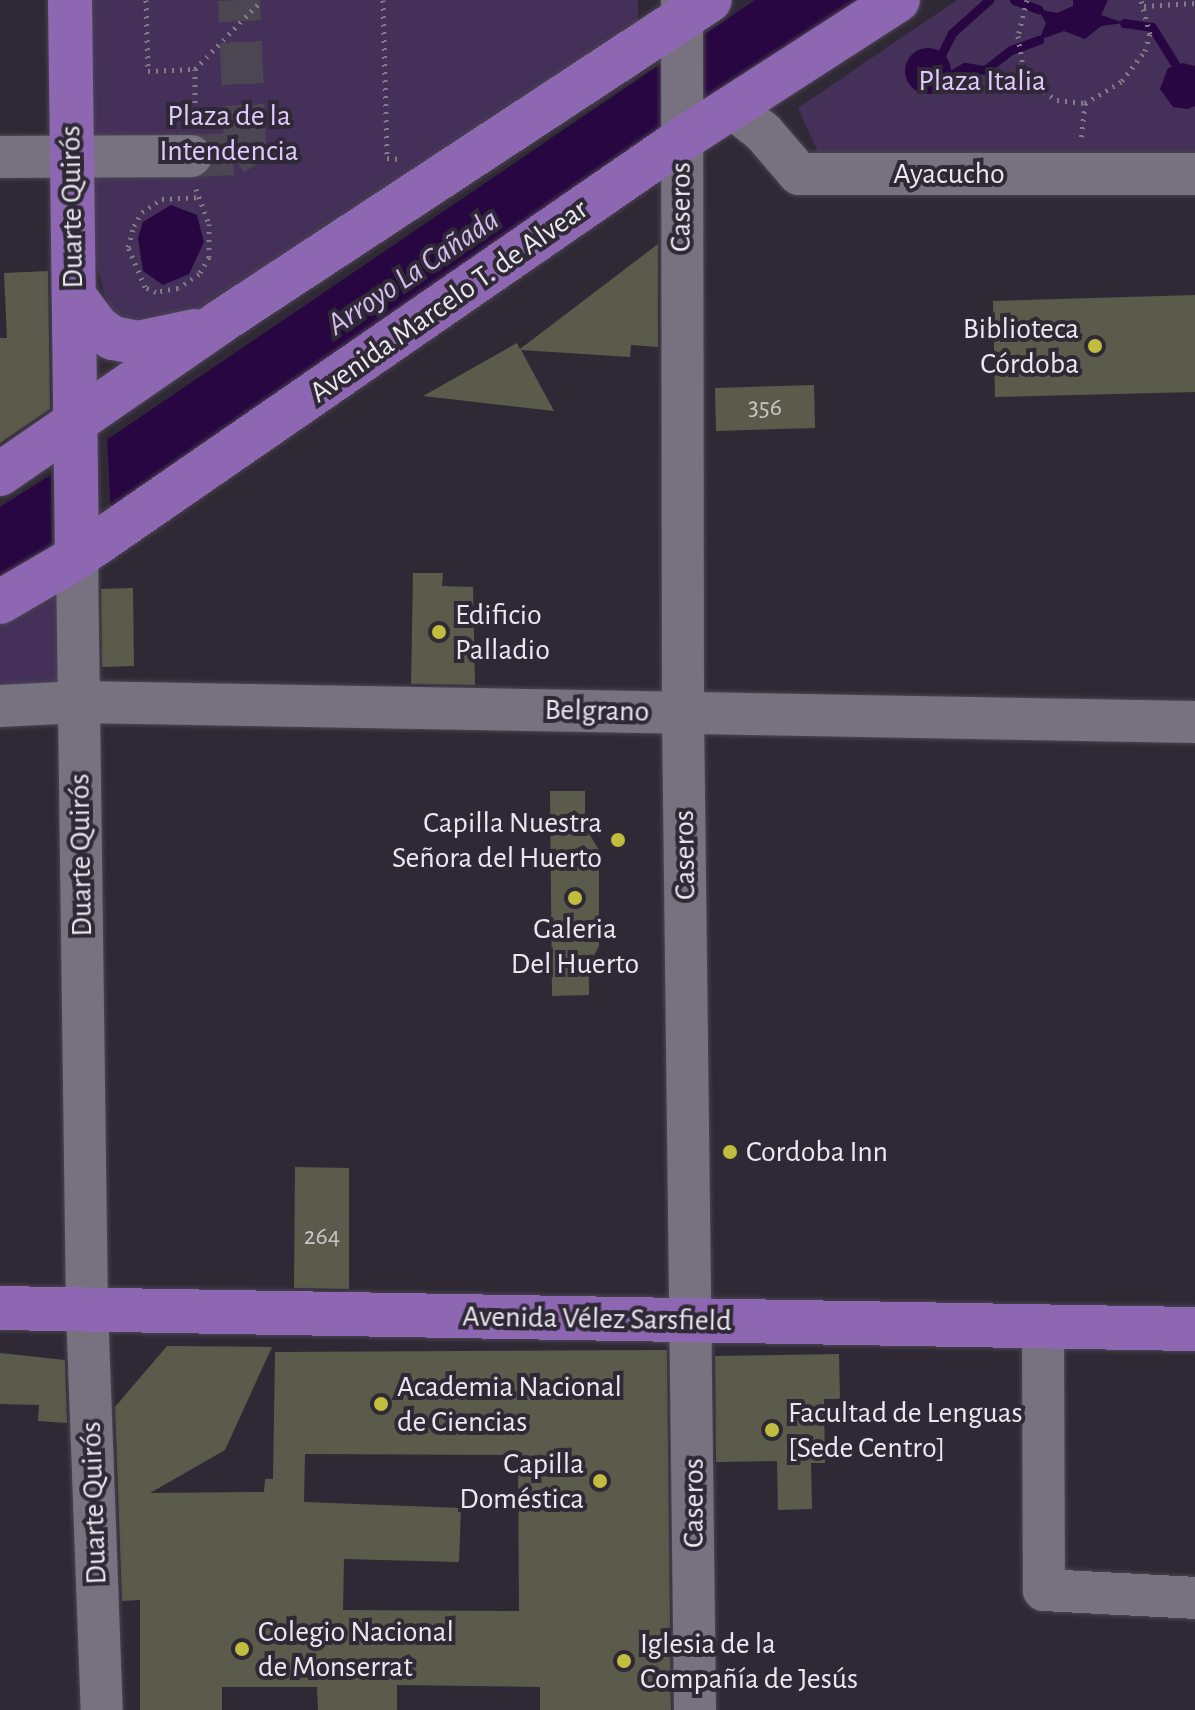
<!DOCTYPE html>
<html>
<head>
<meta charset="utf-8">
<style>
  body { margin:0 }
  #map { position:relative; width:1195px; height:1710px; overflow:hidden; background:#2f2935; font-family:"Alegreya Sans",sans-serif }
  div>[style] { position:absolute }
  .green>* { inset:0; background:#443059 }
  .water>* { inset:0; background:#280641 }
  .round { border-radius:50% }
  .pier>* { inset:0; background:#2f2935 }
  .stream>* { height:9px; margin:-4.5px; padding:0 4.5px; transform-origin:4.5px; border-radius:4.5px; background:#280641 }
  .building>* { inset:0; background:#5b5b4c }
  .minor-tunnel>* { height:42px; margin-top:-21px; transform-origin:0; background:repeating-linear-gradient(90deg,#4b4651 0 42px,transparent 0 63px) }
  .path>* { height:5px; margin-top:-2.5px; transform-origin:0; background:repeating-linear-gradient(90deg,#817c86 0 2px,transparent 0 8px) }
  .roads { filter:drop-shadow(0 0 2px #4a4550) drop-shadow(0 0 2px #4a4550) }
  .minor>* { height:42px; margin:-21px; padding:0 21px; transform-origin:21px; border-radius:21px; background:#787280 }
  .major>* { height:44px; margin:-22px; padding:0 22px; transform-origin:22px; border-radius:22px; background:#8e67b3 }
  .path-bridge>* { height:5px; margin-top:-2.5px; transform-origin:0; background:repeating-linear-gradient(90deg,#817c86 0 2px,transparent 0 8px) }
  .dots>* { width:22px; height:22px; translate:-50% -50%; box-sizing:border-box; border:4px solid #2f2935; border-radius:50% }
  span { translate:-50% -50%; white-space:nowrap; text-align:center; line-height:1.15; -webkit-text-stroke:8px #2f2935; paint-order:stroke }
  .number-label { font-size:26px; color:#c7c5c7 }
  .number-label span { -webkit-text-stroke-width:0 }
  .park-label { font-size:30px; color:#e1c8ff }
  .street-label { font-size:30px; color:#ebe8f0 }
  .poi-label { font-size:30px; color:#ebe8f0 }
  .right { translate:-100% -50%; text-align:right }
  .left { translate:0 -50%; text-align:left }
  .water-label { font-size:32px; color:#d5bcf3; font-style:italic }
</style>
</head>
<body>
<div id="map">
  <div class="green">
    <div style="clip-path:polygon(91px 0,638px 0,638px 31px,197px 312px,124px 324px,107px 303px,95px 260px)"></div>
    <div style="clip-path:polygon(957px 0,1195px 0,1195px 160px,824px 166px,798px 108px)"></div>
    <div style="clip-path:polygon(77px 557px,79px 702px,0 706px,0 602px)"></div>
  </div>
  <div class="water">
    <div style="clip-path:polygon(755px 0,866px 0,0 585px,0 507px,102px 443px)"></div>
    <div style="clip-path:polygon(1073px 0,1108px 0,1101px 15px,1124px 23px,1101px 26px,1085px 39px,1064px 31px,1039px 40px,1046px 23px,1038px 9px,1057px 13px,1073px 6px)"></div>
    <div class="round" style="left:905px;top:48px;width:46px;height:46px"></div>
    <div style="clip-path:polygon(1183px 63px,1195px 66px,1195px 106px,1187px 109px,1173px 107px,1160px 89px,1168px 68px)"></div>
    <div style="clip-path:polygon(171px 205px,197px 215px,204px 242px,189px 274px,163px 285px,143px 271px,138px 238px,143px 222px)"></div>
  </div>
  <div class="pier">
    <div style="clip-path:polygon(107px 435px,111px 516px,52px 556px,51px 470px)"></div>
  </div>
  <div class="stream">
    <div style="left:1014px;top:0;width:26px;rotate:21deg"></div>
    <div style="left:1124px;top:23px;width:28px;rotate:8deg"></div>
    <div style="left:1152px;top:27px;width:44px;rotate:58.1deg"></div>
    <div style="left:942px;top:53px;width:22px;rotate:-63deg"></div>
    <div style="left:952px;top:33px;width:50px;rotate:-41.7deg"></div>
    <div style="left:951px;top:75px;width:16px;rotate:-30deg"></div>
    <div style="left:965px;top:67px;width:20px;rotate:9deg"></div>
    <div style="left:985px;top:70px;width:33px;rotate:-38deg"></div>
    <div style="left:1011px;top:50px;width:30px;rotate:-20deg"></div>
  </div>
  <div class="building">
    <div style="clip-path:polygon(658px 244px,658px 347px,631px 345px,630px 357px,521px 350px,554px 411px,423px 396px,517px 343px,520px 349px)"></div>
    <div style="clip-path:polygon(48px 271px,50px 409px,0 443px,0 338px,7px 338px,4px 273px)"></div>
    <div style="clip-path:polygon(1195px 295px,1195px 392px,995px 397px,993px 301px)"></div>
    <div style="clip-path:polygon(814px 385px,815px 428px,716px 431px,715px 388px)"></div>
    <div style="clip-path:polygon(413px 573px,443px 573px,442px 586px,473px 587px,475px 685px,411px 684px)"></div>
    <div style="clip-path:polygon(133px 588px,134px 666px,102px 667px,101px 589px)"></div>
    <div style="clip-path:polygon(550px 791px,585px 791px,585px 827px,599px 850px,599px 946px,589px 965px,589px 995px,552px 996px)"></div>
    <div style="clip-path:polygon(295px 1167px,349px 1168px,349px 1289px,294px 1288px)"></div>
    <div style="clip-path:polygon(evenodd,167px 1346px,272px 1347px,225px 1450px,150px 1493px,264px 1492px,265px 1479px,273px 1479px,275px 1352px,667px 1350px,671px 1710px,540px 1710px,540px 1687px,397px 1685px,397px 1710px,318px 1710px,317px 1687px,222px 1687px,222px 1710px,140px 1710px,140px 1600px,122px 1601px,115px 1407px,167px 1346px,305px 1454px,518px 1455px,519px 1611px,343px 1610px,344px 1559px,459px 1562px,461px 1508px,304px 1502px,305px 1454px)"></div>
    <div style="clip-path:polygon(0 1353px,65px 1360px,67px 1423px,38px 1421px,39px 1405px,0 1404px)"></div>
    <div style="clip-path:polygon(839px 1354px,840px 1399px,824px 1399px,825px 1463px,811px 1463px,812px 1509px,778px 1510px,777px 1461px,716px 1462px,715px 1356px)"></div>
  </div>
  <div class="minor-tunnel">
    <div style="left:191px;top:156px;width:42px;rotate:-2.7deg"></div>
    <div style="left:233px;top:154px;width:14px;rotate:-30deg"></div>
    <div style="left:245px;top:147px;width:147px;rotate:-92.3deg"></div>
  </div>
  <div class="path">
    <div style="left:146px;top:0;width:71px;rotate:88.4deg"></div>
    <div style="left:148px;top:71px;width:47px;rotate:-2.4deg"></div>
    <div style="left:195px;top:69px;width:96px;rotate:-45.8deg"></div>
    <div style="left:383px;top:0;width:158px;rotate:88.5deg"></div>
    <div style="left:387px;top:158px;width:13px;rotate:4deg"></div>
    <div style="left:1027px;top:0;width:37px;rotate:104deg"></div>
    <div style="left:1018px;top:36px;width:33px;rotate:81deg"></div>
    <div style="left:1023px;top:69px;width:23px;rotate:52deg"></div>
    <div style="left:1037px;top:87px;width:24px;rotate:33deg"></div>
    <div style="left:1057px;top:100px;width:28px;rotate:6deg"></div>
    <div style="left:1085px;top:103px;width:38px;rotate:96deg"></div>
    <div style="left:1144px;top:6px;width:51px;rotate:-3.4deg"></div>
    <div style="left:195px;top:69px;width:55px;rotate:90deg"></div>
    <div style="left:1085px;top:103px;width:43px;rotate:-30.7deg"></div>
    <div style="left:1122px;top:81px;width:38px;rotate:-53deg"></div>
    <div style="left:1145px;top:51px;width:18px;rotate:-74deg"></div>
    <div style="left:1150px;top:34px;width:35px;rotate:-105deg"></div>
    <div style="left:196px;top:189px;width:37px;rotate:70deg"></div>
    <div style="left:209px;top:224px;width:33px;rotate:90deg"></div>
    <div style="left:209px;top:257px;width:20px;rotate:120deg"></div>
    <div style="left:199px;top:274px;width:25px;rotate:146deg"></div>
    <div style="left:178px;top:288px;width:22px;rotate:170deg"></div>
    <div style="left:156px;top:292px;width:12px;rotate:-156deg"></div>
    <div style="left:145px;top:287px;width:43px;rotate:-113deg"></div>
    <div style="left:128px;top:247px;width:22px;rotate:-74deg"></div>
    <div style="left:134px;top:226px;width:16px;rotate:-60deg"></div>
    <div style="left:142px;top:212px;width:24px;rotate:-33deg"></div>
    <div style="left:162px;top:199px;width:34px;rotate:-3deg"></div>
  </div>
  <div class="roads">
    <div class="minor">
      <div style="left:682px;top:0;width:713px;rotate:89.92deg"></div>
      <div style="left:683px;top:713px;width:997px;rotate:89.31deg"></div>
      <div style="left:731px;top:107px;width:41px;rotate:38deg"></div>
      <div style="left:763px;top:132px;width:55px;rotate:49.4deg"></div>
      <div style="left:799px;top:174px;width:396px"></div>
      <div style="left:0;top:157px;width:191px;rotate:-0.3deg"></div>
      <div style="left:77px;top:557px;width:752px;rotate:89.24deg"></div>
      <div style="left:87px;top:1309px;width:401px;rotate:87.9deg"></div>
      <div style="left:0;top:706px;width:79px;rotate:-2.9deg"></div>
      <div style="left:79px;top:702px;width:1116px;rotate:1.03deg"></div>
      <div style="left:1043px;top:1327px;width:263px;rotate:89.8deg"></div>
      <div style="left:1044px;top:1590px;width:151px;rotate:3deg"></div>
    </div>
    <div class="major">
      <div style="left:70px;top:0;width:557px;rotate:89.28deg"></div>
      <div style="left:74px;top:296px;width:39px;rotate:53deg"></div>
      <div style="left:97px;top:327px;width:19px;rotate:35deg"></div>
      <div style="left:113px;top:338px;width:25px;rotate:11deg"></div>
      <div style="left:138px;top:343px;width:58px;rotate:-11.9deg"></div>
      <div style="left:0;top:474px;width:267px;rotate:-34.6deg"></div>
      <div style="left:220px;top:322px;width:586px;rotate:-33.31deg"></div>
      <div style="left:0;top:602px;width:89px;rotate:-30.3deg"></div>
      <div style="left:77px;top:557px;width:734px;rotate:-34.62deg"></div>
      <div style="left:681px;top:140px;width:258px;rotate:-32.8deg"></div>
      <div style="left:0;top:1308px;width:1195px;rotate:1.01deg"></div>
    </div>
  </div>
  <div class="path-bridge">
    <div style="left:195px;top:138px;width:30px;rotate:90deg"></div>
  </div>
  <div class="dots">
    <div style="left:1095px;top:346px;background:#c1bd3f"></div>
    <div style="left:439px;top:632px;background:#c1bd3f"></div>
    <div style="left:618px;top:840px;background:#c1bd3f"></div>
    <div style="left:575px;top:898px;background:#c1bd3f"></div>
    <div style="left:730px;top:1152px;background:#c1bd3f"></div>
    <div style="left:381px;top:1404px;background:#c1bd3f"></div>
    <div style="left:772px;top:1430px;background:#c1bd3f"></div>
    <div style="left:600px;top:1481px;background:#c1bd3f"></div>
    <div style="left:242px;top:1649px;background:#c1bd3f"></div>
    <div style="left:624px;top:1661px;background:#c1bd3f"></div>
  </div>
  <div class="number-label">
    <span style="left:765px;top:408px">356</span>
    <span style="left:322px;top:1237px">264</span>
  </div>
  <div class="park-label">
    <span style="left:982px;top:81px">Plaza Italia</span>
    <span style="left:229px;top:133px">Plaza de la<br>Intendencia</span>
  </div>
  <div class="street-label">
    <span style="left:949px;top:174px">Ayacucho</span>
    <span style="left:72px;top:207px;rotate:-91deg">Duarte Quirós</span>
    <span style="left:681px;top:207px;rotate:-90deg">Caseros</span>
    <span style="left:449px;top:301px;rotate:-35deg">Avenida Marcelo T. de Alvear</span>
    <span style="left:597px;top:711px;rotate:1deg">Belgrano</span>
    <span style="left:81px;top:855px;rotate:-91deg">Duarte Quirós</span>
    <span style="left:685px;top:855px;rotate:-91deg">Caseros</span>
    <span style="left:597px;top:1319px;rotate:1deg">Avenida Vélez Sarsfield</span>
    <span style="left:94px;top:1503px;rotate:-92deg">Duarte Quirós</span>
    <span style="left:694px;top:1503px;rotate:-90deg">Caseros</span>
  </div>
  <div class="poi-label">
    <span class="right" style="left:1079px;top:346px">Biblioteca<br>Córdoba</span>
    <span class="left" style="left:455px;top:632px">Edificio<br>Palladio</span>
    <span class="right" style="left:602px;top:840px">Capilla Nuestra<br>Señora del Huerto</span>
    <span style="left:575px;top:946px">Galeria<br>Del Huerto</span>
    <span class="left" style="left:746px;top:1152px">Cordoba Inn</span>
    <span class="left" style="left:397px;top:1404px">Academia Nacional<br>de Ciencias</span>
    <span class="left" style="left:788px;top:1430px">Facultad de Lenguas<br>[Sede Centro]</span>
    <span class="right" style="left:584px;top:1481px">Capilla<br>Doméstica</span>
    <span class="left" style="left:258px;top:1649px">Colegio Nacional<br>de Monserrat</span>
    <span class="left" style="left:640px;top:1661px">Iglesia de la<br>Compañía de Jesús</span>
  </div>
  <div class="water-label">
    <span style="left:413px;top:272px;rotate:-34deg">Arroyo La Cañada</span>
  </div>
</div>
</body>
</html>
